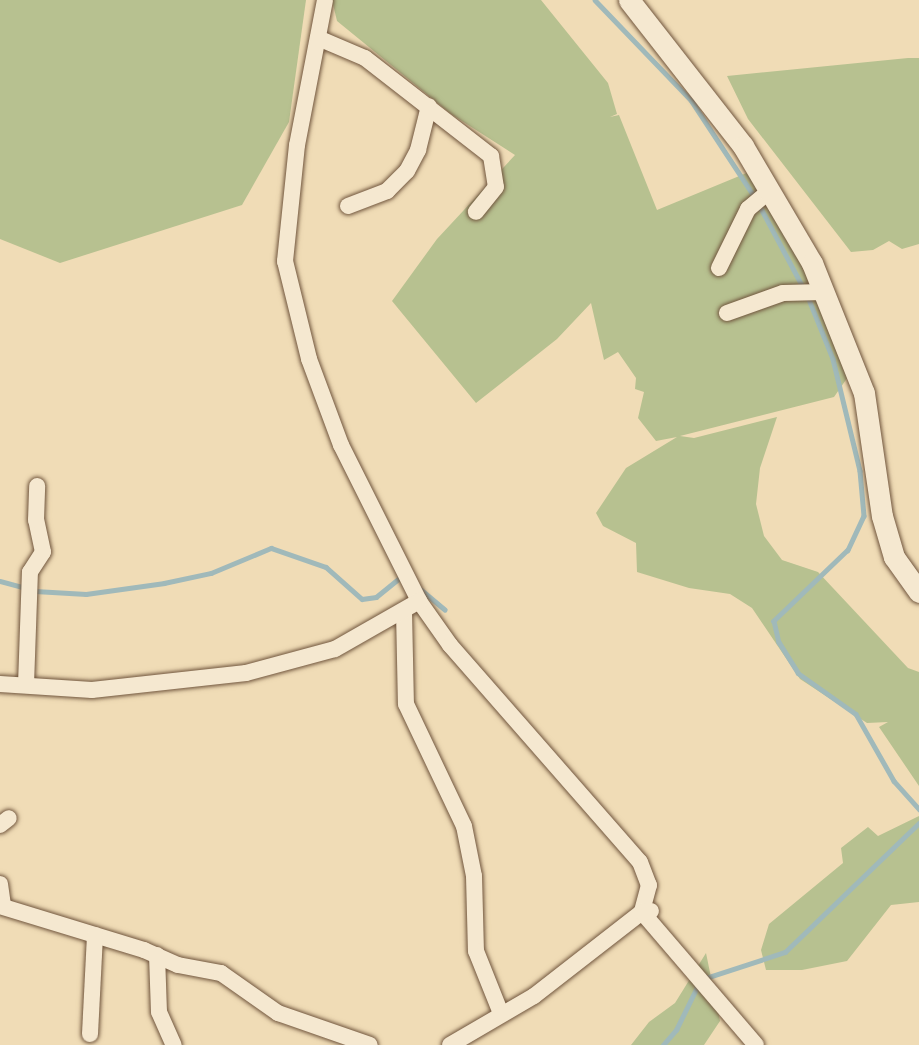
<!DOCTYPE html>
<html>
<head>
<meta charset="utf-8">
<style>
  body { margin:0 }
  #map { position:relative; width:919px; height:1045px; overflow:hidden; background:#f0dcb6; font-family:"Sorts Mill Goudy",serif }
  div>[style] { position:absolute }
  .green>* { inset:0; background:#b7c190 }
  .stream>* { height:4.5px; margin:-2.25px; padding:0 2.25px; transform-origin:2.25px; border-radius:2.25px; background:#a0b9ba }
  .roads { filter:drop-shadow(0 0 2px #70553d) drop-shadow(0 0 2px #70553d) }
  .street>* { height:16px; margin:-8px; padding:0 8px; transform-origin:8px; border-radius:8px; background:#f5e8d0 }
  .secondary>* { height:21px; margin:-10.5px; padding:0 10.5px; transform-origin:10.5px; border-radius:10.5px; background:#f5e8d0 }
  span { translate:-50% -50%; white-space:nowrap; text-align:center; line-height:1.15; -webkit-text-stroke:7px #f5e8d0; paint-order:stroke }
</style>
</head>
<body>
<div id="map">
  <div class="green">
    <div style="clip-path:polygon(0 0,306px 0,289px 122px,242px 205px,60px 263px,0 239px)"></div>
    <div style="clip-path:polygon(332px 0,541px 0,608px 83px,617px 114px,610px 117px,619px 115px,657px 210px,749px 172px,800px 259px,852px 371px,834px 397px,680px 436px,694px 438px,777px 417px,760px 468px,756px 504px,764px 536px,782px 560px,818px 572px,908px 668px,919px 672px,919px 786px,879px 727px,888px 722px,867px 723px,800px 679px,752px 608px,730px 594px,689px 588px,637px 572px,636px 543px,603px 526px,596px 513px,626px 468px,677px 437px,656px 441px,638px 418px,644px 392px,635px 389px,636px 378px,618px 352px,604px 360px,591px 303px,557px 339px,476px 403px,392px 301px,437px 239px,515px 155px,451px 114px,337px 21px)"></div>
    <div style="clip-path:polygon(908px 58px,919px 58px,919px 244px,902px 249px,889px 241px,873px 250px,851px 252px,748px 119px,727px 76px)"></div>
    <div style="clip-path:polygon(919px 816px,919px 902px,891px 905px,847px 961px,802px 970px,766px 970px,761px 950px,769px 924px,843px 863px,841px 848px,868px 827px,878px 836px)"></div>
    <div style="clip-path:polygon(706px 953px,720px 1021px,704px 1045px,631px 1045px,649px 1022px,675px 1003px)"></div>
  </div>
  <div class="stream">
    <div style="left:595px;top:0;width:139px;rotate:46.2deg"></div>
    <div style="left:691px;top:100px;width:118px;rotate:56.7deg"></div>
    <div style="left:756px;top:199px;width:102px;rotate:61.9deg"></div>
    <div style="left:808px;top:297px;width:67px;rotate:68deg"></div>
    <div style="left:833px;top:359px;width:115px;rotate:76.4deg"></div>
    <div style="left:860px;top:471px;width:45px;rotate:84.9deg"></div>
    <div style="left:864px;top:516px;width:38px;rotate:115deg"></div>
    <div style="left:848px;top:550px;width:103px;rotate:136.2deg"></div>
    <div style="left:774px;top:621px;width:22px;rotate:77deg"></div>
    <div style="left:779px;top:642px;width:36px;rotate:58deg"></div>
    <div style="left:798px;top:673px;width:71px;rotate:35.3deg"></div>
    <div style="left:856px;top:714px;width:77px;rotate:60.4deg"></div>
    <div style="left:894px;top:781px;width:38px;rotate:48deg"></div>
    <div style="left:0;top:581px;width:27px;rotate:15deg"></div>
    <div style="left:418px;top:587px;width:35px;rotate:40deg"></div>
    <div style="left:35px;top:591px;width:51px;rotate:3.4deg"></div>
    <div style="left:86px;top:594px;width:79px;rotate:-8deg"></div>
    <div style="left:164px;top:583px;width:48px;rotate:-12deg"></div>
    <div style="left:211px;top:573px;width:65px;rotate:-22.6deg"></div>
    <div style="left:271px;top:548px;width:58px;rotate:19.1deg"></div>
    <div style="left:326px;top:567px;width:48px;rotate:41.6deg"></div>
    <div style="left:362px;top:599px;width:14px;rotate:-8deg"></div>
    <div style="left:376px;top:597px;width:32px;rotate:-39deg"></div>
    <div style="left:703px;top:979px;width:86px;rotate:-18.2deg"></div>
    <div style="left:785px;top:952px;width:186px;rotate:-43.9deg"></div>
    <div style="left:663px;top:1045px;width:20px;rotate:-49deg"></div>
    <div style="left:676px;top:1030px;width:50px;rotate:-63.9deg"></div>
  </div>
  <div class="roads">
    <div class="street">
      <div style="left:325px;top:0;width:148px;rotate:100.9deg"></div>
      <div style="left:297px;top:145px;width:117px;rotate:95.9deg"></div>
      <div style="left:285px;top:261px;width:101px;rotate:76.2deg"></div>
      <div style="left:309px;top:359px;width:92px;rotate:69.6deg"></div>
      <div style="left:341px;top:445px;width:174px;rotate:63.4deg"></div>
      <div style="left:419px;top:601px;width:54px;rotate:54.8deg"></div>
      <div style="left:450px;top:645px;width:288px;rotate:48.8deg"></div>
      <div style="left:640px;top:862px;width:25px;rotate:69deg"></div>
      <div style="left:649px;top:885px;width:28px;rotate:105deg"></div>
      <div style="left:642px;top:912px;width:175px;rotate:49.4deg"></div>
      <div style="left:318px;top:38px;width:51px;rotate:23.1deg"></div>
      <div style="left:365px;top:58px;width:160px;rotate:37.9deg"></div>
      <div style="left:491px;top:156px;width:31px;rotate:81deg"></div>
      <div style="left:496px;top:187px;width:32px;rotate:129deg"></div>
      <div style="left:348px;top:206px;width:42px;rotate:-21deg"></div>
      <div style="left:387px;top:191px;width:28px;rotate:-45deg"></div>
      <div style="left:407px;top:171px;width:24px;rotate:-62deg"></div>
      <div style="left:418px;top:150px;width:45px;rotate:-76deg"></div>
      <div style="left:719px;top:268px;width:66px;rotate:-63.8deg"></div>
      <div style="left:748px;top:209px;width:30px;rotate:-40deg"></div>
      <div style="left:727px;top:313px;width:59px;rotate:-19.7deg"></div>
      <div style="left:783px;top:293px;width:41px;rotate:-1.4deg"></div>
      <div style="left:404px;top:611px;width:93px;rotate:88.8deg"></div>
      <div style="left:406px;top:704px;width:135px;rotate:64.6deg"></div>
      <div style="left:464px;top:826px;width:51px;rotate:78.7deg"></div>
      <div style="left:474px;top:876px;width:75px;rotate:88.5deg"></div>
      <div style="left:476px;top:951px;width:65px;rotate:68.2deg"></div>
      <div style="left:0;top:684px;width:92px;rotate:3.7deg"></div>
      <div style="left:92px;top:690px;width:155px;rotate:-6.3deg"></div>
      <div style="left:246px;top:673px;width:92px;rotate:-15.1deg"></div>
      <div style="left:335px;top:649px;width:97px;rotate:-29.7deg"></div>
      <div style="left:26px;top:685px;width:113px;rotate:-88deg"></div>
      <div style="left:30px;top:572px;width:24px;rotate:-57deg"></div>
      <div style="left:43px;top:552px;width:33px;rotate:-102deg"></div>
      <div style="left:36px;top:520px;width:34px;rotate:-88deg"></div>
      <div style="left:0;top:825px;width:11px;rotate:-38deg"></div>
      <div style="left:0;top:884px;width:22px;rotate:82deg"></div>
      <div style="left:0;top:906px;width:151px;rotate:17deg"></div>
      <div style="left:144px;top:950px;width:37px;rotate:24deg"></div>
      <div style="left:178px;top:965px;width:44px;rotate:10.5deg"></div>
      <div style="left:221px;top:973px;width:70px;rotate:35.1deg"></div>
      <div style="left:278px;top:1013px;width:97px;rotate:19.2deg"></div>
      <div style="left:157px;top:955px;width:57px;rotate:88deg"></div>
      <div style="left:159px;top:1012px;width:36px;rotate:66deg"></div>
      <div style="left:90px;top:1034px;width:99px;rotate:-87.1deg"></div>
      <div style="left:450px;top:1045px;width:97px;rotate:-30.3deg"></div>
      <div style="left:534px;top:996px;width:137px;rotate:-37.9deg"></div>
      <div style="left:642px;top:912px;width:9px;rotate:-6deg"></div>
    </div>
    <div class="secondary">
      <div style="left:629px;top:0;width:185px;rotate:52deg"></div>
      <div style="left:743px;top:146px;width:136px;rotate:59.5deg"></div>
      <div style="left:812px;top:263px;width:140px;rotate:68.2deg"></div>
      <div style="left:864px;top:393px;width:124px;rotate:81.7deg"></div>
      <div style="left:882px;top:516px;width:43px;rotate:73.7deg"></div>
      <div style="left:894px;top:557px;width:43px;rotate:54.5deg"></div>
    </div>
  </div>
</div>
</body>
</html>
